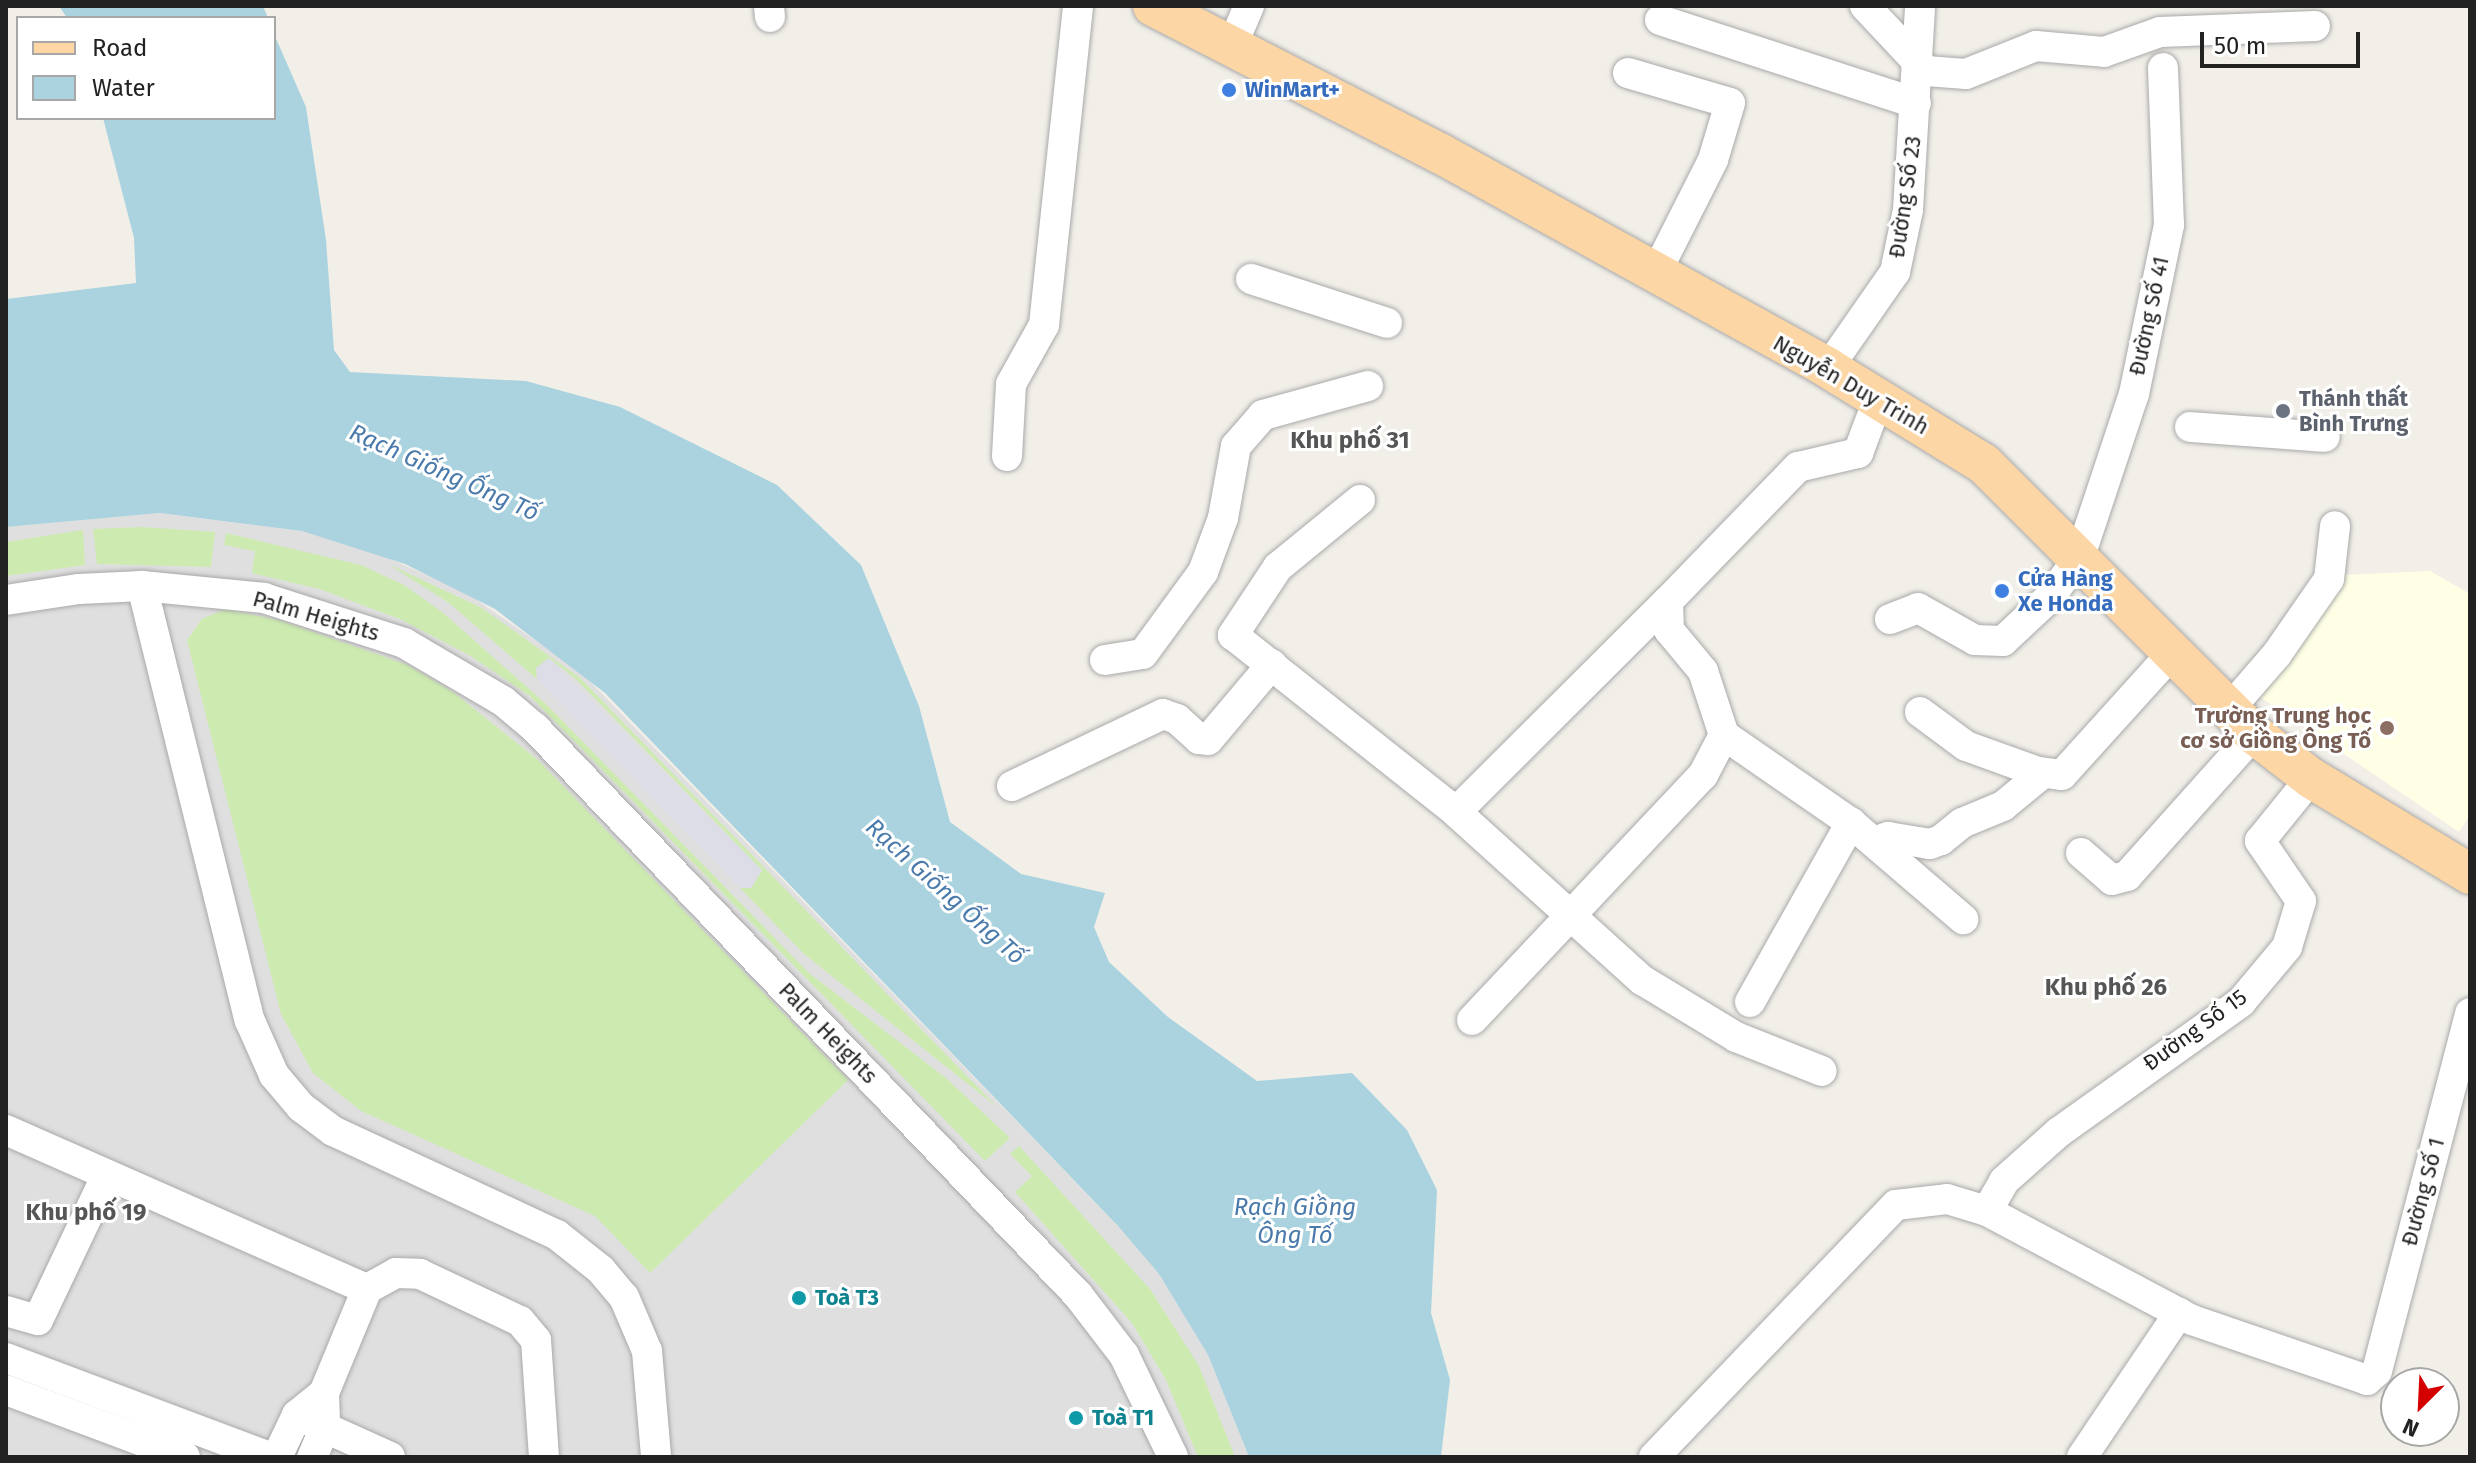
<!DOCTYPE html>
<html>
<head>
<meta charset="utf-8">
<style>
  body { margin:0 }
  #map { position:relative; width:2476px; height:1463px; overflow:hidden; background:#f2efe9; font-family:"Fira Sans",sans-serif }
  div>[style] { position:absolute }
  .residential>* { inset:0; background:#e0dfdf }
  .education>* { inset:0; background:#ffffe5 }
  .grass>* { inset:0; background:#cdebb0 }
  .plaza>* { inset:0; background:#dddde8 }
  .water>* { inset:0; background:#aad3df }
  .roads { filter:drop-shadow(0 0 2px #a9a9a9) drop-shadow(0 0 2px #a9a9a9) }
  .minor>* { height:30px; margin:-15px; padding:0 15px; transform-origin:15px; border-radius:15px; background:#fff }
  .major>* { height:40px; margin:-20px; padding:0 20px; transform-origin:20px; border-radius:20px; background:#fcd6a4 }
  .dots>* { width:22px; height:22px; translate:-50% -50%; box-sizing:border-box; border:4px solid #fff; border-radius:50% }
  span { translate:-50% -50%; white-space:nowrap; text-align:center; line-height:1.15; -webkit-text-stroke:6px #fff; paint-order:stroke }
  .shop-label { font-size:22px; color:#366cbe; font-weight:700 }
  .left { translate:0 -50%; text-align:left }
  .street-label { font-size:22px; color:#222 }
  .worship-label { font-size:22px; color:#5b616d; font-weight:700 }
  .education-label { font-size:22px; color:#785e54; font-weight:700 }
  .right { translate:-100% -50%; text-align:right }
  .culture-label { font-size:22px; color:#0d838f; font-weight:700 }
  .neighbourhood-label { font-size:24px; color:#555; font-weight:700 }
  .water-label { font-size:24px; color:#4a7aab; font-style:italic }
  .frame { position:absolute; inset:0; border:8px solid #222; pointer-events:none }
  .legend { position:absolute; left:16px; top:16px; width:260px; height:104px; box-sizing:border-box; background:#fff; border:2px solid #a7a7a7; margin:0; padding:10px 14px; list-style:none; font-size:24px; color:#222 }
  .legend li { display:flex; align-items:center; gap:16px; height:40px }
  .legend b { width:40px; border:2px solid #a7a7a7 }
  .north { position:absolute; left:2380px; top:1367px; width:80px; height:80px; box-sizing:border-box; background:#fff; border:2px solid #a7a7a7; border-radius:50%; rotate:204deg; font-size:22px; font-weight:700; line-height:32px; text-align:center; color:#222 }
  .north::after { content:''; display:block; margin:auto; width:28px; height:36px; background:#d40000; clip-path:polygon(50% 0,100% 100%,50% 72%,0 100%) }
  .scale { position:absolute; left:2200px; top:32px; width:160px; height:36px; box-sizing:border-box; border:4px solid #222; border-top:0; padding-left:10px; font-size:24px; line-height:28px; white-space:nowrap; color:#222; -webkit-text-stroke:6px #fff; paint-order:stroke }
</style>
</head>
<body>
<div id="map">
  <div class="residential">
    <div style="clip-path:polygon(160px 513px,302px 531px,372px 551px,465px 592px,580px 671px,1118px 1226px,1159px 1274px,1208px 1355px,1249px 1457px,6px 1457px,6px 527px)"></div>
  </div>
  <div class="education">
    <div style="clip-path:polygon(2430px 571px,2470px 594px,2470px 815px,2459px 832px,2257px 695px,2343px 575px)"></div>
  </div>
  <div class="grass">
    <div style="clip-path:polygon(142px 527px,215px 532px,211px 567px,97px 564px,93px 529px)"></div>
    <div style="clip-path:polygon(83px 530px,85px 565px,6px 576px,6px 542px)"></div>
    <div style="clip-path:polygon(226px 533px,361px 565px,404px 585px,442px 612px,545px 703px,809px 973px,946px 1078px,1010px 1138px,985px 1161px,530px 696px,469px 655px,400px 619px,319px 589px,252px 573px,255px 551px,224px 545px)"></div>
    <div style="clip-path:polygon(388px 564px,482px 608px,580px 678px,997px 1107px,804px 954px,740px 888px,751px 888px,762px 870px,577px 680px,549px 658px,536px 668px,537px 679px,449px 603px)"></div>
    <div style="clip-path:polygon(225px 609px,282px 621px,408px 665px,453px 692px,538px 760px,848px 1080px,650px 1273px,595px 1216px,361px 1111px,313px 1073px,281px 1014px,187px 640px,202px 619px)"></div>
    <div style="clip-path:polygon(1019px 1146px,1150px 1289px,1199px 1366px,1235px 1457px,1198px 1457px,1166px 1380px,1132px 1323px,1015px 1192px,1032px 1176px,1010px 1154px)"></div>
  </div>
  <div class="plaza">
    <div style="clip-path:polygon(549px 658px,762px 870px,751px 888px,740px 888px,537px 679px,536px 668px)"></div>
  </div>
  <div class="water">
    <div style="clip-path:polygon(59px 6px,263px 6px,268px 18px,67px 18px)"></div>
    <div style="clip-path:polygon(274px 34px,306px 107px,326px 240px,334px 350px,350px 372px,526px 381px,620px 407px,777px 485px,861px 565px,919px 706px,950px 822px,1021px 874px,1105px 893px,1094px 927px,1109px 962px,1168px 1017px,1257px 1081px,1352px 1073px,1407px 1130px,1437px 1190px,1431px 1313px,1450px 1380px,1441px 1457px,1249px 1457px,1208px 1355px,1159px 1274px,1118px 1226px,605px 693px,495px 609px,405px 564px,302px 531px,160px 513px,6px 527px,6px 299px,136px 283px,134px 238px,103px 118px,274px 118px)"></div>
  </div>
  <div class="roads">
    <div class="minor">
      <div style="left:769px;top:6px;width:11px;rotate:85deg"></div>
      <div style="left:1865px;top:6px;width:89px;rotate:46.8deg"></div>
      <div style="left:1926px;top:71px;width:40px;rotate:4.3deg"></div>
      <div style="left:1966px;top:74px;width:75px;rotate:-21.8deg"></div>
      <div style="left:2036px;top:46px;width:68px;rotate:5deg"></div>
      <div style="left:2104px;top:52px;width:59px;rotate:-19.7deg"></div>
      <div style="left:2160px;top:32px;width:155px;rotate:-2.2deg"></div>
      <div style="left:1660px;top:20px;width:269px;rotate:18deg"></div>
      <div style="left:1231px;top:48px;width:46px;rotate:-66.8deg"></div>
      <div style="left:1628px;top:73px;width:106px;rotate:16.4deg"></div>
      <div style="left:1730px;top:103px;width:59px;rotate:106.6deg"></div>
      <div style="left:1713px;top:160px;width:127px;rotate:116.8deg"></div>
      <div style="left:1251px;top:279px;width:143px;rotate:17.9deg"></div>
      <div style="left:1828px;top:368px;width:117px;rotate:-55.1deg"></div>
      <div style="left:1895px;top:272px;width:63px;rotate:-78.2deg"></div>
      <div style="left:1908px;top:210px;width:204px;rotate:-86.6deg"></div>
      <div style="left:2190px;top:427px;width:135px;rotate:4.2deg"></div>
      <div style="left:1007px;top:456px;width:72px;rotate:-86.8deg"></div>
      <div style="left:1011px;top:384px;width:68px;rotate:-60.8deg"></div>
      <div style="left:1044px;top:325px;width:321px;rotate:-83.9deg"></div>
      <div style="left:1360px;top:500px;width:106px;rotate:140.7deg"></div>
      <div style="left:1278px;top:567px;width:82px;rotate:123.5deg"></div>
      <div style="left:1233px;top:635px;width:285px;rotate:38.4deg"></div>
      <div style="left:1456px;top:812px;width:251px;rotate:42.1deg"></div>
      <div style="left:1642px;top:980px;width:110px;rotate:31.2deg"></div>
      <div style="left:1736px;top:1037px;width:92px;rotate:21.6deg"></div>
      <div style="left:142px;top:586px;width:448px;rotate:76.1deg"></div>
      <div style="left:250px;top:1021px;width:59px;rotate:66deg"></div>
      <div style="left:274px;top:1075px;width:42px;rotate:49.8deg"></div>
      <div style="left:301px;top:1107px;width:40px;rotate:37deg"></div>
      <div style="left:333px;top:1131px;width:247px;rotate:24.9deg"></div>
      <div style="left:557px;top:1235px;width:56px;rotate:38.5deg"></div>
      <div style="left:601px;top:1270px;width:35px;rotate:50deg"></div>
      <div style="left:624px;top:1297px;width:59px;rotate:66.9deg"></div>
      <div style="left:647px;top:1351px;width:106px;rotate:85.1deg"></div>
      <div style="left:6px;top:600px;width:74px;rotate:-8.6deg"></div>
      <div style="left:79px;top:589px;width:63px;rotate:-2.7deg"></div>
      <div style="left:142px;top:586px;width:123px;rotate:5.6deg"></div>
      <div style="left:264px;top:598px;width:147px;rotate:17.8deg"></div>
      <div style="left:404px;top:643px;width:115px;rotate:30.4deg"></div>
      <div style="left:503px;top:701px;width:42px;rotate:40.2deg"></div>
      <div style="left:535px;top:728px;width:785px;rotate:46.24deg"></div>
      <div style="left:1078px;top:1295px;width:76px;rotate:52.5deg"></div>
      <div style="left:1124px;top:1355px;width:113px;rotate:64.3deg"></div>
      <div style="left:1890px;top:619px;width:30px;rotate:-21deg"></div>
      <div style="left:1918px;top:608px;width:65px;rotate:29.3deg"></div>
      <div style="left:1975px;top:640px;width:28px;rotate:2deg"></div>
      <div style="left:2003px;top:641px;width:64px;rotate:-43.1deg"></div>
      <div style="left:2050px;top:597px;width:51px;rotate:-53.8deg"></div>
      <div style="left:2080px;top:556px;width:171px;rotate:-71.6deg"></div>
      <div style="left:2134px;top:394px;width:173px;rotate:-78.3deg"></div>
      <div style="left:2169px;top:225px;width:157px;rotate:-92.2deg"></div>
      <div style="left:1105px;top:660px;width:38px;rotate:-9deg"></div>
      <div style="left:1143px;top:654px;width:102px;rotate:-53.8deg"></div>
      <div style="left:1203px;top:572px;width:58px;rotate:-69.7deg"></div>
      <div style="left:1223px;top:518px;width:73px;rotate:-79.8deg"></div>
      <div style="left:1236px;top:446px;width:41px;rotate:-48.9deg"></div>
      <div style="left:1263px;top:415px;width:109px;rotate:-15.4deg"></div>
      <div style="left:2232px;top:706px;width:69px;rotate:-49.1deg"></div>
      <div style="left:2277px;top:654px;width:91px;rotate:-55.3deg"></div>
      <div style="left:2329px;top:579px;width:53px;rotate:-83.5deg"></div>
      <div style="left:1920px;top:712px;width:57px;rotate:36.5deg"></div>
      <div style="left:1966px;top:746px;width:77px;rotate:19.9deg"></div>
      <div style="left:2038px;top:772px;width:24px;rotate:7deg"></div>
      <div style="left:2062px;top:775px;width:166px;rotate:-47.9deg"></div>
      <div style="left:1724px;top:735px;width:155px;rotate:34.7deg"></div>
      <div style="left:1851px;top:823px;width:148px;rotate:40.6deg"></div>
      <div style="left:1012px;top:786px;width:167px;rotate:-25.5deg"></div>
      <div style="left:1163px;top:714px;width:15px;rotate:20deg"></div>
      <div style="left:1177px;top:719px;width:30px;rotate:42deg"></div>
      <div style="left:1199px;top:739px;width:9px;rotate:6deg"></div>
      <div style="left:1208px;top:740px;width:99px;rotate:-49.9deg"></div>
      <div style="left:1456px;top:812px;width:299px;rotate:-44.9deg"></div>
      <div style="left:1874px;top:842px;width:15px;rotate:-20deg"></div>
      <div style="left:1888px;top:837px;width:43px;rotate:9.5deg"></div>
      <div style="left:1930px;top:844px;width:12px;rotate:-20deg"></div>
      <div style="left:1941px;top:840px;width:27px;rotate:-39deg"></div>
      <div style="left:1962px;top:823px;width:44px;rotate:-22.5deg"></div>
      <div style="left:2003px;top:806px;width:52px;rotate:-39.5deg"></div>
      <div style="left:2081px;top:853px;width:41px;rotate:41.1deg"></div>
      <div style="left:2112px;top:880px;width:16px;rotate:-15deg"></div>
      <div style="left:2127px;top:876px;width:191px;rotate:-48.2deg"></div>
      <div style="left:1750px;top:1002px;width:206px;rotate:-60.6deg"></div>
      <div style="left:1472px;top:1020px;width:337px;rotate:-46.7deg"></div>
      <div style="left:1703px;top:775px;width:45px;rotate:-62.3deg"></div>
      <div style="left:1724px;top:735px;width:67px;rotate:-108.2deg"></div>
      <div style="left:1703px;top:671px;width:53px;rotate:-129.7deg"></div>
      <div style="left:1669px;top:630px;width:29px;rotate:-92deg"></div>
      <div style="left:1668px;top:601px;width:187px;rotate:-45.9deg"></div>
      <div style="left:1798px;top:467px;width:62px;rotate:-13.1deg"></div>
      <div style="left:1858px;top:453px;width:57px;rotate:-69.3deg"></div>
      <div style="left:6px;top:1130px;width:394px;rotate:23.8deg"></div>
      <div style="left:1987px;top:1211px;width:34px;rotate:-60deg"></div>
      <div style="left:2004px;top:1181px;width:74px;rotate:-41.7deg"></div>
      <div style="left:2059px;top:1132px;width:224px;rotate:-35.5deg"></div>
      <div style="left:2241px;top:1002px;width:72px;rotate:-50.1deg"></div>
      <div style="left:2287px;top:947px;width:48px;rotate:-73.1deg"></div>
      <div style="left:2301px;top:901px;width:73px;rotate:-124.3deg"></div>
      <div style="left:2260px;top:841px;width:81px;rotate:-51deg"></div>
      <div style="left:6px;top:1311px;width:33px;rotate:16deg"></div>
      <div style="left:38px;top:1320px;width:158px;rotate:-64.6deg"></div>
      <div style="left:6px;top:1358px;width:281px;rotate:20.6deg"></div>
      <div style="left:6px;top:1390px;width:191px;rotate:20.5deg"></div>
      <div style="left:324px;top:1393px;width:113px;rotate:-67.5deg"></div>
      <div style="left:367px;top:1289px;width:33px;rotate:-29deg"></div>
      <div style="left:396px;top:1273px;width:24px;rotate:2deg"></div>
      <div style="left:420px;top:1274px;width:110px;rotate:25.2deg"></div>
      <div style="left:520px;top:1321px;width:25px;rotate:50deg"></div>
      <div style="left:536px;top:1340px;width:117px;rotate:86.1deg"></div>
      <div style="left:308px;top:1420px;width:90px;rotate:24.3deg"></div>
      <div style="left:277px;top:1457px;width:47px;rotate:-64.5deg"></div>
      <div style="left:297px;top:1415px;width:35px;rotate:-39deg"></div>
      <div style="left:324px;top:1393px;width:34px;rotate:88deg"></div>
      <div style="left:325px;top:1427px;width:33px;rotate:113deg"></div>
      <div style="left:1654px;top:1457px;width:349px;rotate:-46.2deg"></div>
      <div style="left:1896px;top:1205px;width:51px;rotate:-6.7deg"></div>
      <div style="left:1947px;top:1199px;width:42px;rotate:16.7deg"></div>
      <div style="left:1987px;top:1211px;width:232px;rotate:28deg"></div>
      <div style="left:2192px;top:1320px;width:185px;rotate:18.9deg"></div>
      <div style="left:2367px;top:1380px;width:13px;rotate:-42deg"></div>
      <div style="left:2377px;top:1371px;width:370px;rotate:-75.4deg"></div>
      <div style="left:2082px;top:1457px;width:174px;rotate:-56deg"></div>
    </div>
    <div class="major">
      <div style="left:1153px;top:6px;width:324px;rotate:27.2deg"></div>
      <div style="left:1441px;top:154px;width:442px;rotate:28.9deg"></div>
      <div style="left:1828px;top:368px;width:183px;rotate:31.6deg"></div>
      <div style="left:1984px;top:464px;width:382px;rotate:45deg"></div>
      <div style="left:2254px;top:734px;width:72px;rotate:37.7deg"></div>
      <div style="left:2311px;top:778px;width:186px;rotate:31.1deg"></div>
    </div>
  </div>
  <div class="dots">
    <div style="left:1229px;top:90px;background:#3f7fe0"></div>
    <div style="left:2283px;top:411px;background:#6b7280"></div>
    <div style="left:2002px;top:591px;background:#3f7fe0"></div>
    <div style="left:2387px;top:728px;background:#8d6e63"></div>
    <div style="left:799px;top:1298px;background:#0f9aa8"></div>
    <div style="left:1076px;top:1418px;background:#0f9aa8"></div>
  </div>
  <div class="shop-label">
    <span class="left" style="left:1245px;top:90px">WinMart+</span>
    <span class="left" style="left:2018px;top:591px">Cửa Hàng<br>Xe Honda</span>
  </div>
  <div class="street-label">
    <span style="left:1905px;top:197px;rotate:-82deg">Đường Số 23</span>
    <span style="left:2149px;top:316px;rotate:-78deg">Đường Số 41</span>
    <span style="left:1851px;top:385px;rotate:30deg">Nguyễn Duy Trinh</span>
    <span style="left:316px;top:616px;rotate:16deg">Palm Heights</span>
    <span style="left:2195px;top:1030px;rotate:-36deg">Đường Số 15</span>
    <span style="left:828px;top:1033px;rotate:46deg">Palm Heights</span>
    <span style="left:2423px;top:1192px;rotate:-75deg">Đường Số 1</span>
  </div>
  <div class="worship-label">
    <span class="left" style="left:2299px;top:411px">Thánh thất<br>Bình Trưng</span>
  </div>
  <div class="education-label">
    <span class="right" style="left:2371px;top:728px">Trường Trung học<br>cơ sở Giồng Ông Tố</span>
  </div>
  <div class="culture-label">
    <span class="left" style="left:815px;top:1298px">Toà T3</span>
    <span class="left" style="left:1092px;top:1418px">Toà T1</span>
  </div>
  <div class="neighbourhood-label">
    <span style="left:1350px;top:441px">Khu phố 31</span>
    <span style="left:2106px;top:988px">Khu phố 26</span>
    <span style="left:86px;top:1213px">Khu phố 19</span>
  </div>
  <div class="water-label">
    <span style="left:444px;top:473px;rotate:24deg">Rạch Giống Ống Tố</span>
    <span style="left:945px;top:892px;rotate:42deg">Rạch Giống Ống Tố</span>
    <span style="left:1295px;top:1222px">Rạch Giồng<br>Ông Tố</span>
  </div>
  <div class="frame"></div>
  <ul class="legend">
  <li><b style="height:10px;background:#fcd6a4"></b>Road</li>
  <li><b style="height:22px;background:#aad3df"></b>Water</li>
  </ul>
  <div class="north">N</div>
  <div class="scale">50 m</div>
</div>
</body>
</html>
